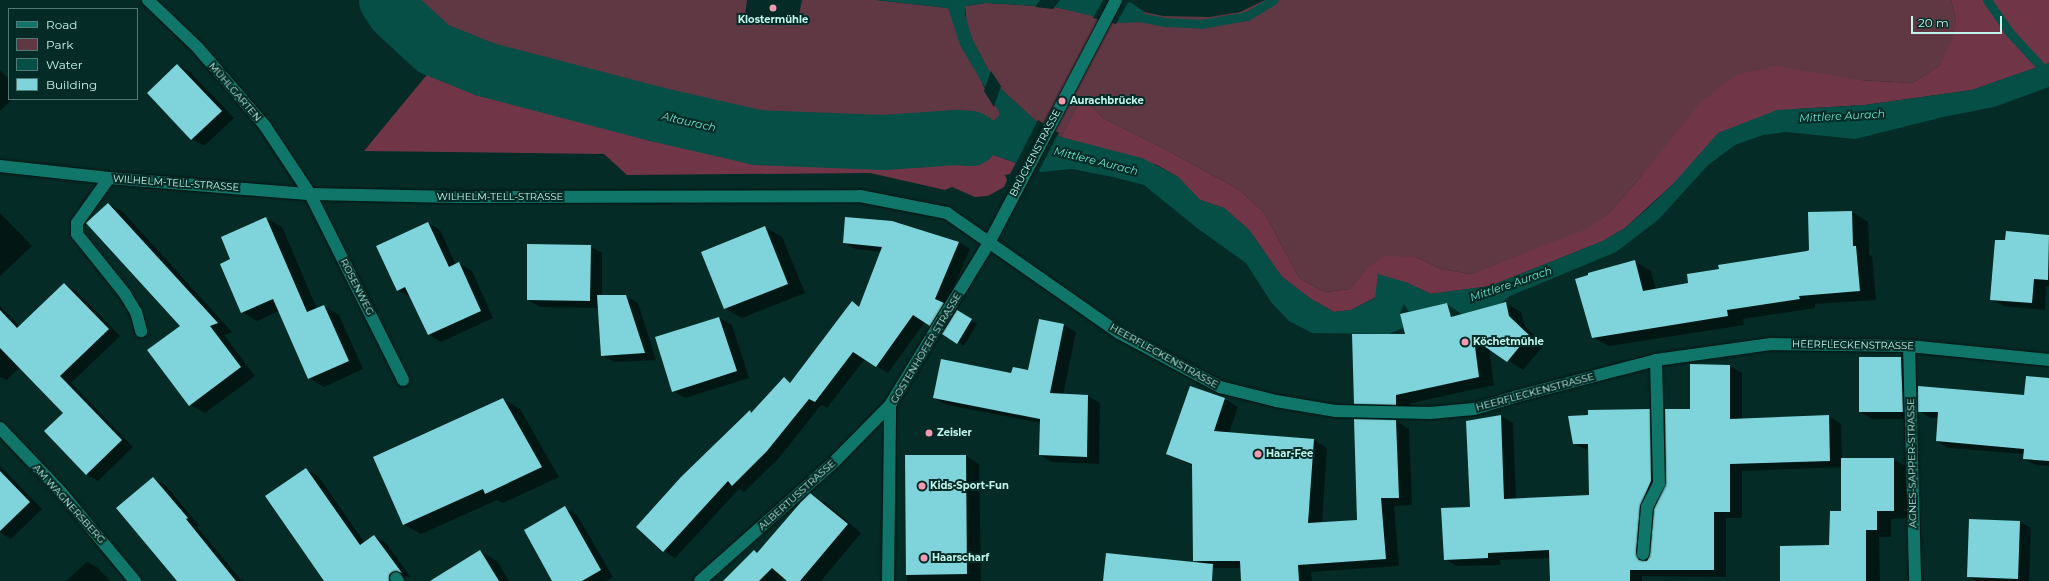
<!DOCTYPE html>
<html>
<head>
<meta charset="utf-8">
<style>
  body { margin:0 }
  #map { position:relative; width:2049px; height:581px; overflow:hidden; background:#042b26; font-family:Montserrat,sans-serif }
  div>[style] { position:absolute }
  .green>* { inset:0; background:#603843 }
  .forest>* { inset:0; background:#703647 }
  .water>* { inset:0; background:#054f46 }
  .pier>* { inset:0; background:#042b26 }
  .shadow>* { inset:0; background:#0007 }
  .stream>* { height:9px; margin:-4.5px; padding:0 4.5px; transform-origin:4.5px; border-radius:4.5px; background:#054f46 }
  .river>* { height:55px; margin:-27.5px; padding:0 27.5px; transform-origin:27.5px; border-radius:27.5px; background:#054f46 }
  .building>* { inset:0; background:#7ed4da }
  .roads { filter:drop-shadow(0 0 1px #03110e) drop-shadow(0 0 1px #03110e) }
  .minor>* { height:12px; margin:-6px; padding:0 6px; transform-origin:6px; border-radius:6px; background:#11766a }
  .dots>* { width:11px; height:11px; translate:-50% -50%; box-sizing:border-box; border:2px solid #042b26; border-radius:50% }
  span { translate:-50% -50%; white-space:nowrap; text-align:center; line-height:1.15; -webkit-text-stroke:4px #042b26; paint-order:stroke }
  .poi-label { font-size:10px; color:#c1f5eb; font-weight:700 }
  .left { translate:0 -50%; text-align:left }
  .street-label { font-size:10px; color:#c1f5eb }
  .water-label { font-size:11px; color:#68e2d0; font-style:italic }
  .legend { position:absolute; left:8px; top:8px; width:130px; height:92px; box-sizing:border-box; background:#042b26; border:1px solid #507c75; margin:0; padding:5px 7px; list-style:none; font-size:12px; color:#c1f5eb }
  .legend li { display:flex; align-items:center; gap:8px; height:20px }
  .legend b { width:20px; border:1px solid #507c75 }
  .scale { position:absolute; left:1911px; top:16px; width:91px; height:18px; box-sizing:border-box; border:2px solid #c1f5eb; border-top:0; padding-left:5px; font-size:12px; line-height:14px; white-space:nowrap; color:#c1f5eb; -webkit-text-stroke:3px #042b26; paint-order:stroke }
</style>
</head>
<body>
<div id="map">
  <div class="green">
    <div style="clip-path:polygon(415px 0,747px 0,745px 16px,798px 20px,802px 0,876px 0,948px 8px,984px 87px,999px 111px,999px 116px,995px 120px,957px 120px,896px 130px,759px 125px,638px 101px,518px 62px,452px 38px,429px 21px)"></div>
    <div style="clip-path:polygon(1265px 0,1951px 0,1956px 21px,1953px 41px,1939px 66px,1912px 83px,1860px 80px,1643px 174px,1609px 213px,1589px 229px,1471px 274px,1441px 269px,1416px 257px,1366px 269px,1350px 289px,1325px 292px,1299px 278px,1264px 212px,1238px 189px,1163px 148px,1103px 118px,1082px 97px,1061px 137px,1039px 124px,1001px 89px,990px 73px,972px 39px,967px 25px,965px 6px,986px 3px,1055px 7px,1095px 16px,1144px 18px,1144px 12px,1163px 16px,1210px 17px,1240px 12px)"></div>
  </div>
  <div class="forest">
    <div style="clip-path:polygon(365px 0,415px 0,429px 21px,452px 38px,518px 62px,638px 101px,759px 125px,896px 130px,894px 153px,991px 154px,1016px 163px,1010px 174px,1005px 175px,1007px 180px,1004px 187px,988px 196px,975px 197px,952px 187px,945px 190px,870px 173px,627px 175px,604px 154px,364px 151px,435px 65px,379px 21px)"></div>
    <div style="clip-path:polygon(1951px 0,2049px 0,2049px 63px,1972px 90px,1865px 105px,1777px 110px,1673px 184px,1625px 228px,1603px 241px,1490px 286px,1431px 294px,1405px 282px,1351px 310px,1334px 312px,1311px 299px,1282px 277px,1249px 230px,1224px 208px,1200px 200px,1178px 177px,1157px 165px,1061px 137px,1082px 97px,1103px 118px,1163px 148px,1238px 189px,1264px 212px,1299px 278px,1325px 292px,1350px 289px,1366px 269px,1384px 256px,1416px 257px,1441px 269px,1471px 274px,1589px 228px,1609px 213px,1643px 174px,1700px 103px,1736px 75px,1777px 66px,1860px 80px,1912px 83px,1939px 66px,1952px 41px,1956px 21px)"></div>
  </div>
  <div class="water">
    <div style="clip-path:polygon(876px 0,1117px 0,1132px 3px,1144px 12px,1144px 22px,1121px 23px,1055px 7px,986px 3px,965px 6px,965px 14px,972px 39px,990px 73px,1001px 89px,1039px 124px,1061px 137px,1142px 158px,1178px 177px,1200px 200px,1224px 208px,1249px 230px,1282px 277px,1311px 299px,1334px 312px,1351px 310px,1375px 298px,1378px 274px,1405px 282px,1431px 294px,1490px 286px,1603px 241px,1625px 228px,1647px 209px,1673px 184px,1718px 133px,1777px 110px,1865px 105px,1972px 90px,2049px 63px,2049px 87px,1994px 107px,1943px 117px,1855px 139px,1786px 132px,1763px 135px,1735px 145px,1708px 165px,1659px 219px,1616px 252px,1510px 296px,1500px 304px,1451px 317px,1447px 303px,1409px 312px,1404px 304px,1400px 313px,1403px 328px,1388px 334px,1312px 333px,1289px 321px,1271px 302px,1246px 263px,1197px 228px,1144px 185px,1113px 177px,1072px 169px,1041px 172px,991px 154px,894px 154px,896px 130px,957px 120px,995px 120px,999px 116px,999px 111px,960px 45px,948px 8px)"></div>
  </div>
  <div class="pier">
    <div style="clip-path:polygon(1040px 0,1060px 0,1053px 9px,1035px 7px)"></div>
    <div style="clip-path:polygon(1103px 0,1129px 1px,1116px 24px,1093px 18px)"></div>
    <div style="clip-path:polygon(991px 71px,1001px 86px,994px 107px,984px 91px)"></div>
    <div style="clip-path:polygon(976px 118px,991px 118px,979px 156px,964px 155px)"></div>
    <div style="clip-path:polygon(1038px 120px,1060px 134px,1058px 134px,1038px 173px,1015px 165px)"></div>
  </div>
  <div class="shadow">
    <div style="clip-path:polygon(178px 65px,190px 72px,234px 118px,204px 146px,192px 139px)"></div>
    <div style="clip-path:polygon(0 70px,9px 79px,9px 99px,12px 99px,0 111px)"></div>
    <div style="clip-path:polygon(108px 204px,123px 212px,232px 332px,224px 335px,255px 376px,205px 413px,190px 405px,182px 326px)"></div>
    <div style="clip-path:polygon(1852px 212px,1868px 222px,1869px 255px,1872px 256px,1876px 300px,1815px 304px,1815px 308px,1743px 319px,1744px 325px,1609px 346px,1592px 337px,1635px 261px,1651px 271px,1656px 290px,1689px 284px,1807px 252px,1810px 250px,1809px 213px)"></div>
    <div style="clip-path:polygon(0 213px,32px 246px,0 276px)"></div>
    <div style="clip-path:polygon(266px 218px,282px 227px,317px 309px,324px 306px,339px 315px,363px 369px,324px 387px,309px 378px,279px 311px,257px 321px,242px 312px,231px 260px)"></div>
    <div style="clip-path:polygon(428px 223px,440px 230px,456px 265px,459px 263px,472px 271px,493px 318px,441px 342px,428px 334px,411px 297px,397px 290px)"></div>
    <div style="clip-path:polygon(765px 227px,782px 237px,805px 293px,742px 318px,725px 309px)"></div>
    <div style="clip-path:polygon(2007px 233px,2049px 236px,2049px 286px,2046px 286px,2045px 310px,2004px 306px,1991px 299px)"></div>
    <div style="clip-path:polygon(959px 242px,970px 249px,946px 305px,942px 332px,925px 322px,888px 373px,865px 359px,827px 408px,821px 405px,779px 458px,744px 492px,739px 489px,675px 558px,664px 551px,750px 411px,753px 413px,784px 378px,791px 383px,852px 302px,860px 307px,881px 252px,856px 249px,844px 243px)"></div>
    <div style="clip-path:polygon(590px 246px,602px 253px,602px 296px,626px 296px,638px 303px,656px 360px,614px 362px,602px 355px,599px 308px,540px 307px,528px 300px)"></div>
    <div style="clip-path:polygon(64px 284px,76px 291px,120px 336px,71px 383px,133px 447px,98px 481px,86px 474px,64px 413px,20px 367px,7px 380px,0 377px,0 306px,20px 327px)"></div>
    <div style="clip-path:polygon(1505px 303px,1521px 312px,1525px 326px,1544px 345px,1523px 370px,1489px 348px,1494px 385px,1411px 403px,1411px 413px,1370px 412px,1355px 403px,1406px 335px,1447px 304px,1463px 315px)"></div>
    <div style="clip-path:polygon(957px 312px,977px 324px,964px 346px,944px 334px)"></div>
    <div style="clip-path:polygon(719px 318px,732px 325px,749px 378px,685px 398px,673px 391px,656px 338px)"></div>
    <div style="clip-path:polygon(1040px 320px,1064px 325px,1076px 332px,1063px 395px,1088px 396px,1100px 403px,1099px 464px,1052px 462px,1040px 455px,1041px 423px,947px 405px,934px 398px,1029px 371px)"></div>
    <div style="clip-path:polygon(1901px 358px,1913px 365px,1915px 419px,1872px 419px,1860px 412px)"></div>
    <div style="clip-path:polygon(evenodd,1730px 366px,1742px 373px,1742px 419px,1829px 416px,1841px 424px,1842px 459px,1893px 459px,1907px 467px,1907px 518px,1891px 519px,1891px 537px,1879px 537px,1880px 581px,1781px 581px,1830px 546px,1842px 512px,1842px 467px,1742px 471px,1742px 518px,1726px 518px,1726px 577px,1642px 576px,1642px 581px,1551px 581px,1550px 558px,1500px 560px,1501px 565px,1457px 566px,1445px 559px,1471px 508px,1501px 416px,1513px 423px,1516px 500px,1590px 496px,1590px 451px,1574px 444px,1649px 410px,1662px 418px,1664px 491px,1691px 410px,1730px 366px,1655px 506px,1651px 555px,1648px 560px,1652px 513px,1655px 506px)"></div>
    <div style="clip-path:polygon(2049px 379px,2049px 466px,2036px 465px,2024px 459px,2025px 454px,1948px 448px,1937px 441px,1939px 418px,1931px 418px,1919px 411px,2025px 396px)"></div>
    <div style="clip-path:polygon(1190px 387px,1225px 399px,1238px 407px,1229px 433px,1314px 440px,1327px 448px,1322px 523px,1358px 521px,1396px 421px,1409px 429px,1412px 505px,1394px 506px,1399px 566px,1311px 572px,1312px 581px,1242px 581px,1242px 568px,1208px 568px,1194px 560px,1193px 466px,1167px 454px)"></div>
    <div style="clip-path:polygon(503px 399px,520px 409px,559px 477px,503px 503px,497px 500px,421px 534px,403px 524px)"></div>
    <div style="clip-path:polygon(906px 456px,966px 456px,979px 464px,981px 581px,907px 581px)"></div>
    <div style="clip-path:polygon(0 466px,42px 509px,11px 539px,0 532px)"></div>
    <div style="clip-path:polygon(306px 469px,318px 476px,365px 543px,374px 536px,386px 543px,411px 578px,407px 576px,401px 581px,322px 581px,324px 579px)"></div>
    <div style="clip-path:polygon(153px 478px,165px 485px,199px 525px,197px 527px,242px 581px,178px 581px)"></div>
    <div style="clip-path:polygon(810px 494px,825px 502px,861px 533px,821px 581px,789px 581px,785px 578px,781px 581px,724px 581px,754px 551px,758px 554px)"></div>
    <div style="clip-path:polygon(565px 508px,577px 515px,613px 577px,606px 581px,554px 581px)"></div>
    <div style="clip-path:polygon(1970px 520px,2020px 522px,2031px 528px,2029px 581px,1976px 581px,1968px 576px)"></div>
    <div style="clip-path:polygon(480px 551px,497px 561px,509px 581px,432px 581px)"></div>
    <div style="clip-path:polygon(87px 562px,98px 568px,110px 581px,66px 581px)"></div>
  </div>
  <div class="stream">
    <div style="left:1987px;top:0;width:40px;rotate:55.1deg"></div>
    <div style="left:2010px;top:33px;width:56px;rotate:47.2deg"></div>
    <div style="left:1134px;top:16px;width:33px;rotate:11deg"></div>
    <div style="left:1166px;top:22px;width:35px;rotate:3deg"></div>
    <div style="left:1201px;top:24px;width:47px;rotate:-9.9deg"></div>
    <div style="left:1247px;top:16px;width:31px;rotate:-31deg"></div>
  </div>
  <div class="river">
    <div style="left:386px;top:0;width:14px;rotate:56deg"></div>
    <div style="left:394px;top:12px;width:53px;rotate:42.7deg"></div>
    <div style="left:433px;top:48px;width:56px;rotate:22deg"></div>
    <div style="left:485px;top:69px;width:178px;rotate:14.7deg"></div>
    <div style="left:657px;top:114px;width:103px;rotate:13deg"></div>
    <div style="left:757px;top:137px;width:126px;rotate:2.3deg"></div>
    <div style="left:883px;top:142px;width:73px;rotate:-3.9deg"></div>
    <div style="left:956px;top:137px;width:15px;rotate:4deg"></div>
  </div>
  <div class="building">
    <div style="clip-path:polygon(177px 64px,222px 111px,191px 140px,147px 93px)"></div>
    <div style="clip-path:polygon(108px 203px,218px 323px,210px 326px,241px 367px,189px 406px,147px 350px,180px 326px,86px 223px)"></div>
    <div style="clip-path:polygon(1852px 211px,1853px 246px,1856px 246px,1860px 291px,1799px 296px,1800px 299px,1727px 310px,1728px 316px,1592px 338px,1575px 279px,1588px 275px,1588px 273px,1635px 260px,1643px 291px,1688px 283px,1687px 274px,1719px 269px,1718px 265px,1807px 251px,1809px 250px,1808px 212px)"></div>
    <div style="clip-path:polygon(266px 217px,307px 312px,324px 305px,349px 361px,308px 379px,273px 299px,241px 313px,220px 264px,230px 259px,221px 237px)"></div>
    <div style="clip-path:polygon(845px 217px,892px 221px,959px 242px,935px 299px,944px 303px,930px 326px,913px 315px,876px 367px,853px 352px,815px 402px,809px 399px,767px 451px,732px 486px,728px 481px,663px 552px,636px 527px,681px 477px,750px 410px,751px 413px,784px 377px,790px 383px,852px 301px,859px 307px,882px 247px,843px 243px)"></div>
    <div style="clip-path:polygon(428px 222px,449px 267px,459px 262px,481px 311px,428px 335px,405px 287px,397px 291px,376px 246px)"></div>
    <div style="clip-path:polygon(765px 226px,788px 284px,724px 309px,701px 252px)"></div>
    <div style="clip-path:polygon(2006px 231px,2049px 235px,2048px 280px,2034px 279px,2032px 303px,1990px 300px,1995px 240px,2005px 240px)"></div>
    <div style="clip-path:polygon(527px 244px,591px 245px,590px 301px,527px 300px)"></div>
    <div style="clip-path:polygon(64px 283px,109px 329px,60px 376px,122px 440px,86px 475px,44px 431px,63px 413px,0 348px,0 310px,17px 328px)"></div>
    <div style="clip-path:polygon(597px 295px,626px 295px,645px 353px,601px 356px)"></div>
    <div style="clip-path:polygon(1506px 302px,1509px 316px,1529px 335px,1507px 362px,1474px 339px,1479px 377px,1396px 395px,1396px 405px,1354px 404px,1352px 334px,1405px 334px,1400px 314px,1447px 303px,1451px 317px)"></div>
    <div style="clip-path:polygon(957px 310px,972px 319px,957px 344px,942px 334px)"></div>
    <div style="clip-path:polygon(719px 317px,737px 371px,672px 392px,655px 337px)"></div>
    <div style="clip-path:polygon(1039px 319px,1064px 324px,1050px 393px,1088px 395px,1087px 457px,1039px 455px,1040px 419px,933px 398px,941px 359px,1011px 373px,1013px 367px,1028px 370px)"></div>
    <div style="clip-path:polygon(1859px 357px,1901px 357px,1903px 412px,1859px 412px)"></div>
    <div style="clip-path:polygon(1690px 364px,1730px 365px,1730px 419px,1829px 415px,1830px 461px,1730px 464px,1730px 512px,1714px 512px,1714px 570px,1630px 570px,1630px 581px,1550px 581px,1549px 550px,1488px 553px,1488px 558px,1444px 560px,1441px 508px,1470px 507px,1466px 421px,1501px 415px,1504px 499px,1589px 495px,1588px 444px,1573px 444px,1568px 416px,1588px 415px,1588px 410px,1650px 409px,1651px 481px,1640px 506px,1636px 553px,1639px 560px,1647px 561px,1650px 555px,1654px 509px,1666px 483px,1665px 409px,1690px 409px)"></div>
    <div style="clip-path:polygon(2026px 376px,2049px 378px,2049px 461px,2023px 459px,2024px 449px,1936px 441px,1938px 412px,1918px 412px,1918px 386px,2024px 395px)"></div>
    <div style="clip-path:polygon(1190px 386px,1225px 398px,1214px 431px,1314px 439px,1308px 523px,1357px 520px,1354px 419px,1396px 420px,1399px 498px,1381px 498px,1386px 559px,1298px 565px,1299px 581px,1241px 581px,1240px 561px,1193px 561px,1192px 464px,1166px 454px)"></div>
    <div style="clip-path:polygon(503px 398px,542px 467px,485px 494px,483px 489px,403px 525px,373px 457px)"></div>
    <div style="clip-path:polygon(905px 455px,966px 455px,967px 574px,906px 575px)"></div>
    <div style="clip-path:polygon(1841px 458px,1894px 458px,1894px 511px,1877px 511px,1877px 530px,1866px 530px,1866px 581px,1780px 581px,1780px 546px,1829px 545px,1830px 511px,1841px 511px)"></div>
    <div style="clip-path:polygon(306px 468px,360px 545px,374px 535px,402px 573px,396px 571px,392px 572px,389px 575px,389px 581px,324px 581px,265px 496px)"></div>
    <div style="clip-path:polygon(0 471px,30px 502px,0 531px)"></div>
    <div style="clip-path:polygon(153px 477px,188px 518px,186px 519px,236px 581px,177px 581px,116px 508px)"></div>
    <div style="clip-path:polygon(810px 493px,848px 524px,800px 581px,787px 581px,772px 568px,759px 581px,723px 581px,754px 550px,757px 553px,801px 502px)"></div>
    <div style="clip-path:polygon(565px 506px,601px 570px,582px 581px,552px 581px,524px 530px)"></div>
    <div style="clip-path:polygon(1969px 519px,2020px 521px,2018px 579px,1967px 577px)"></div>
    <div style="clip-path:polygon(480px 550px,499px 581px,430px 581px)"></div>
    <div style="clip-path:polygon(1106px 553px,1213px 564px,1212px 581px,1103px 581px)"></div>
  </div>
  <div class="roads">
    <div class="minor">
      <div style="left:148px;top:0;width:69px;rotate:43.8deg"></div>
      <div style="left:198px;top:48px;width:103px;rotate:49.3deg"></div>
      <div style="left:265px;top:126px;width:82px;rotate:56.5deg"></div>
      <div style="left:310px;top:194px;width:208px;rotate:63.4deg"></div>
      <div style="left:0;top:166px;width:110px;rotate:6.3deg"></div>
      <div style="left:109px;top:178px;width:202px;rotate:4.6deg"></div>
      <div style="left:310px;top:194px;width:146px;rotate:1.2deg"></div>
      <div style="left:456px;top:197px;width:404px;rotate:-0.1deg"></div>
      <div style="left:860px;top:196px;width:89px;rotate:11.1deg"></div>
      <div style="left:947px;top:213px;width:210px;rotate:34.9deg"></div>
      <div style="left:1119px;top:333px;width:115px;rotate:28.1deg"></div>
      <div style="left:1220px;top:387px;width:58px;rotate:14deg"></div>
      <div style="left:1276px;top:401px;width:61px;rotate:9.5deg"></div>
      <div style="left:1336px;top:411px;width:94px;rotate:1.2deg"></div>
      <div style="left:1430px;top:413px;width:44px;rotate:-5.2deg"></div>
      <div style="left:1474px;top:409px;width:46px;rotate:-16.5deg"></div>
      <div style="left:1518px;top:396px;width:143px;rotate:-14.6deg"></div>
      <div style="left:1656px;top:360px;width:116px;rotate:-7.9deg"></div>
      <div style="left:1771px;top:344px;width:138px;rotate:0.8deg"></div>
      <div style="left:1909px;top:346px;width:141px;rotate:5.7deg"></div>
      <div style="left:109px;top:178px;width:55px;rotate:125.4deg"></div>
      <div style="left:77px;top:223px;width:11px;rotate:90deg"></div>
      <div style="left:77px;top:234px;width:77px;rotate:51.3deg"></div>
      <div style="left:125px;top:294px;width:21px;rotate:59deg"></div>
      <div style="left:136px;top:312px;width:20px;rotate:75deg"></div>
      <div style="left:1909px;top:346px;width:235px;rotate:88.5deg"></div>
      <div style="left:0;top:428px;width:88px;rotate:46.4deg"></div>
      <div style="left:61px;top:492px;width:116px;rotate:50.3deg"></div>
      <div style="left:1643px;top:554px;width:47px;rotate:-85.1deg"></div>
      <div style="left:1647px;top:507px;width:27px;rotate:-63deg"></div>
      <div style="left:1659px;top:483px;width:123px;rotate:-91.4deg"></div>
      <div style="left:396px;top:578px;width:4px;rotate:56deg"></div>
      <div style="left:700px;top:581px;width:181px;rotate:-41.6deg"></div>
      <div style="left:835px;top:461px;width:78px;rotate:-45.5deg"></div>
      <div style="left:888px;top:581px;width:176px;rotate:-89.3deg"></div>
      <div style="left:890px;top:405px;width:190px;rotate:-58.6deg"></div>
      <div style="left:989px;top:243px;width:274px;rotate:-62.4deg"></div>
    </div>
  </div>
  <div class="dots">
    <div style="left:773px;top:8px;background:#f19ab1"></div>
    <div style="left:1062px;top:101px;background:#f19ab1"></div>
    <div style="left:1465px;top:342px;background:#f19ab1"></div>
    <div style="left:929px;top:433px;background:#f19ab1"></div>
    <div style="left:1258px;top:454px;background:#f19ab1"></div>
    <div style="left:922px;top:486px;background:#f19ab1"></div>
    <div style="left:924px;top:558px;background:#f19ab1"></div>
  </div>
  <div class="poi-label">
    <span style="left:773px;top:20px">Klostermühle</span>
    <span class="left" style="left:1070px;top:101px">Aurachbrücke</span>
    <span class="left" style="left:1473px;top:342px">Köchetmühle</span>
    <span class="left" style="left:937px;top:433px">Zeisler</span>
    <span class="left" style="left:1266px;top:454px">Haar-Fee</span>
    <span class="left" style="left:930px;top:486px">Kids-Sport-Fun</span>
    <span class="left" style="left:932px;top:558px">Haarscharf</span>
  </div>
  <div class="street-label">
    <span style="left:235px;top:92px;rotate:49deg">MÜHLGARTEN</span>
    <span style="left:1035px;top:153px;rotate:-62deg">BRÜCKENSTRASSE</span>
    <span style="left:176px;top:183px;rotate:4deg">WILHELM-TELL-STRASSE</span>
    <span style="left:500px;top:197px">WILHELM-TELL-STRASSE</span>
    <span style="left:357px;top:287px;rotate:63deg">ROSENWEG</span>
    <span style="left:1853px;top:345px;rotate:1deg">HEERFLECKENSTRASSE</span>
    <span style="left:926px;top:348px;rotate:-59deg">GOSTENHOFER STRASSE</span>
    <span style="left:1164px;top:356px;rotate:29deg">HEERFLECKENSTRASSE</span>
    <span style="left:1535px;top:392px;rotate:-15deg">HEERFLECKENSTRASSE</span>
    <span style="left:1912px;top:463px;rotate:-91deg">AGNES-SAPPER-STRASSE</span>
    <span style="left:797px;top:495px;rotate:-42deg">ALBERTUSSTRASSE</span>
    <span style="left:69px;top:504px;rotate:48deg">AM WAGNERSBERG</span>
  </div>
  <div class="water-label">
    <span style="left:1842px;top:116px;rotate:-3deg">Mittlere Aurach</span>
    <span style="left:689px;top:122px;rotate:13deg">Altaurach</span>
    <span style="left:1096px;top:161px;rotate:14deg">Mittlere Aurach</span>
    <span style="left:1511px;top:284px;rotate:-19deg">Mittlere Aurach</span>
  </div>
  <ul class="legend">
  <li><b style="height:5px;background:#11766a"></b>Road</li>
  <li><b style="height:11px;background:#603843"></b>Park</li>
  <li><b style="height:11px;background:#054f46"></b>Water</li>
  <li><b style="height:11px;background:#7ed4da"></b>Building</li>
  </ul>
  <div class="scale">20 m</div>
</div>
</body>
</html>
